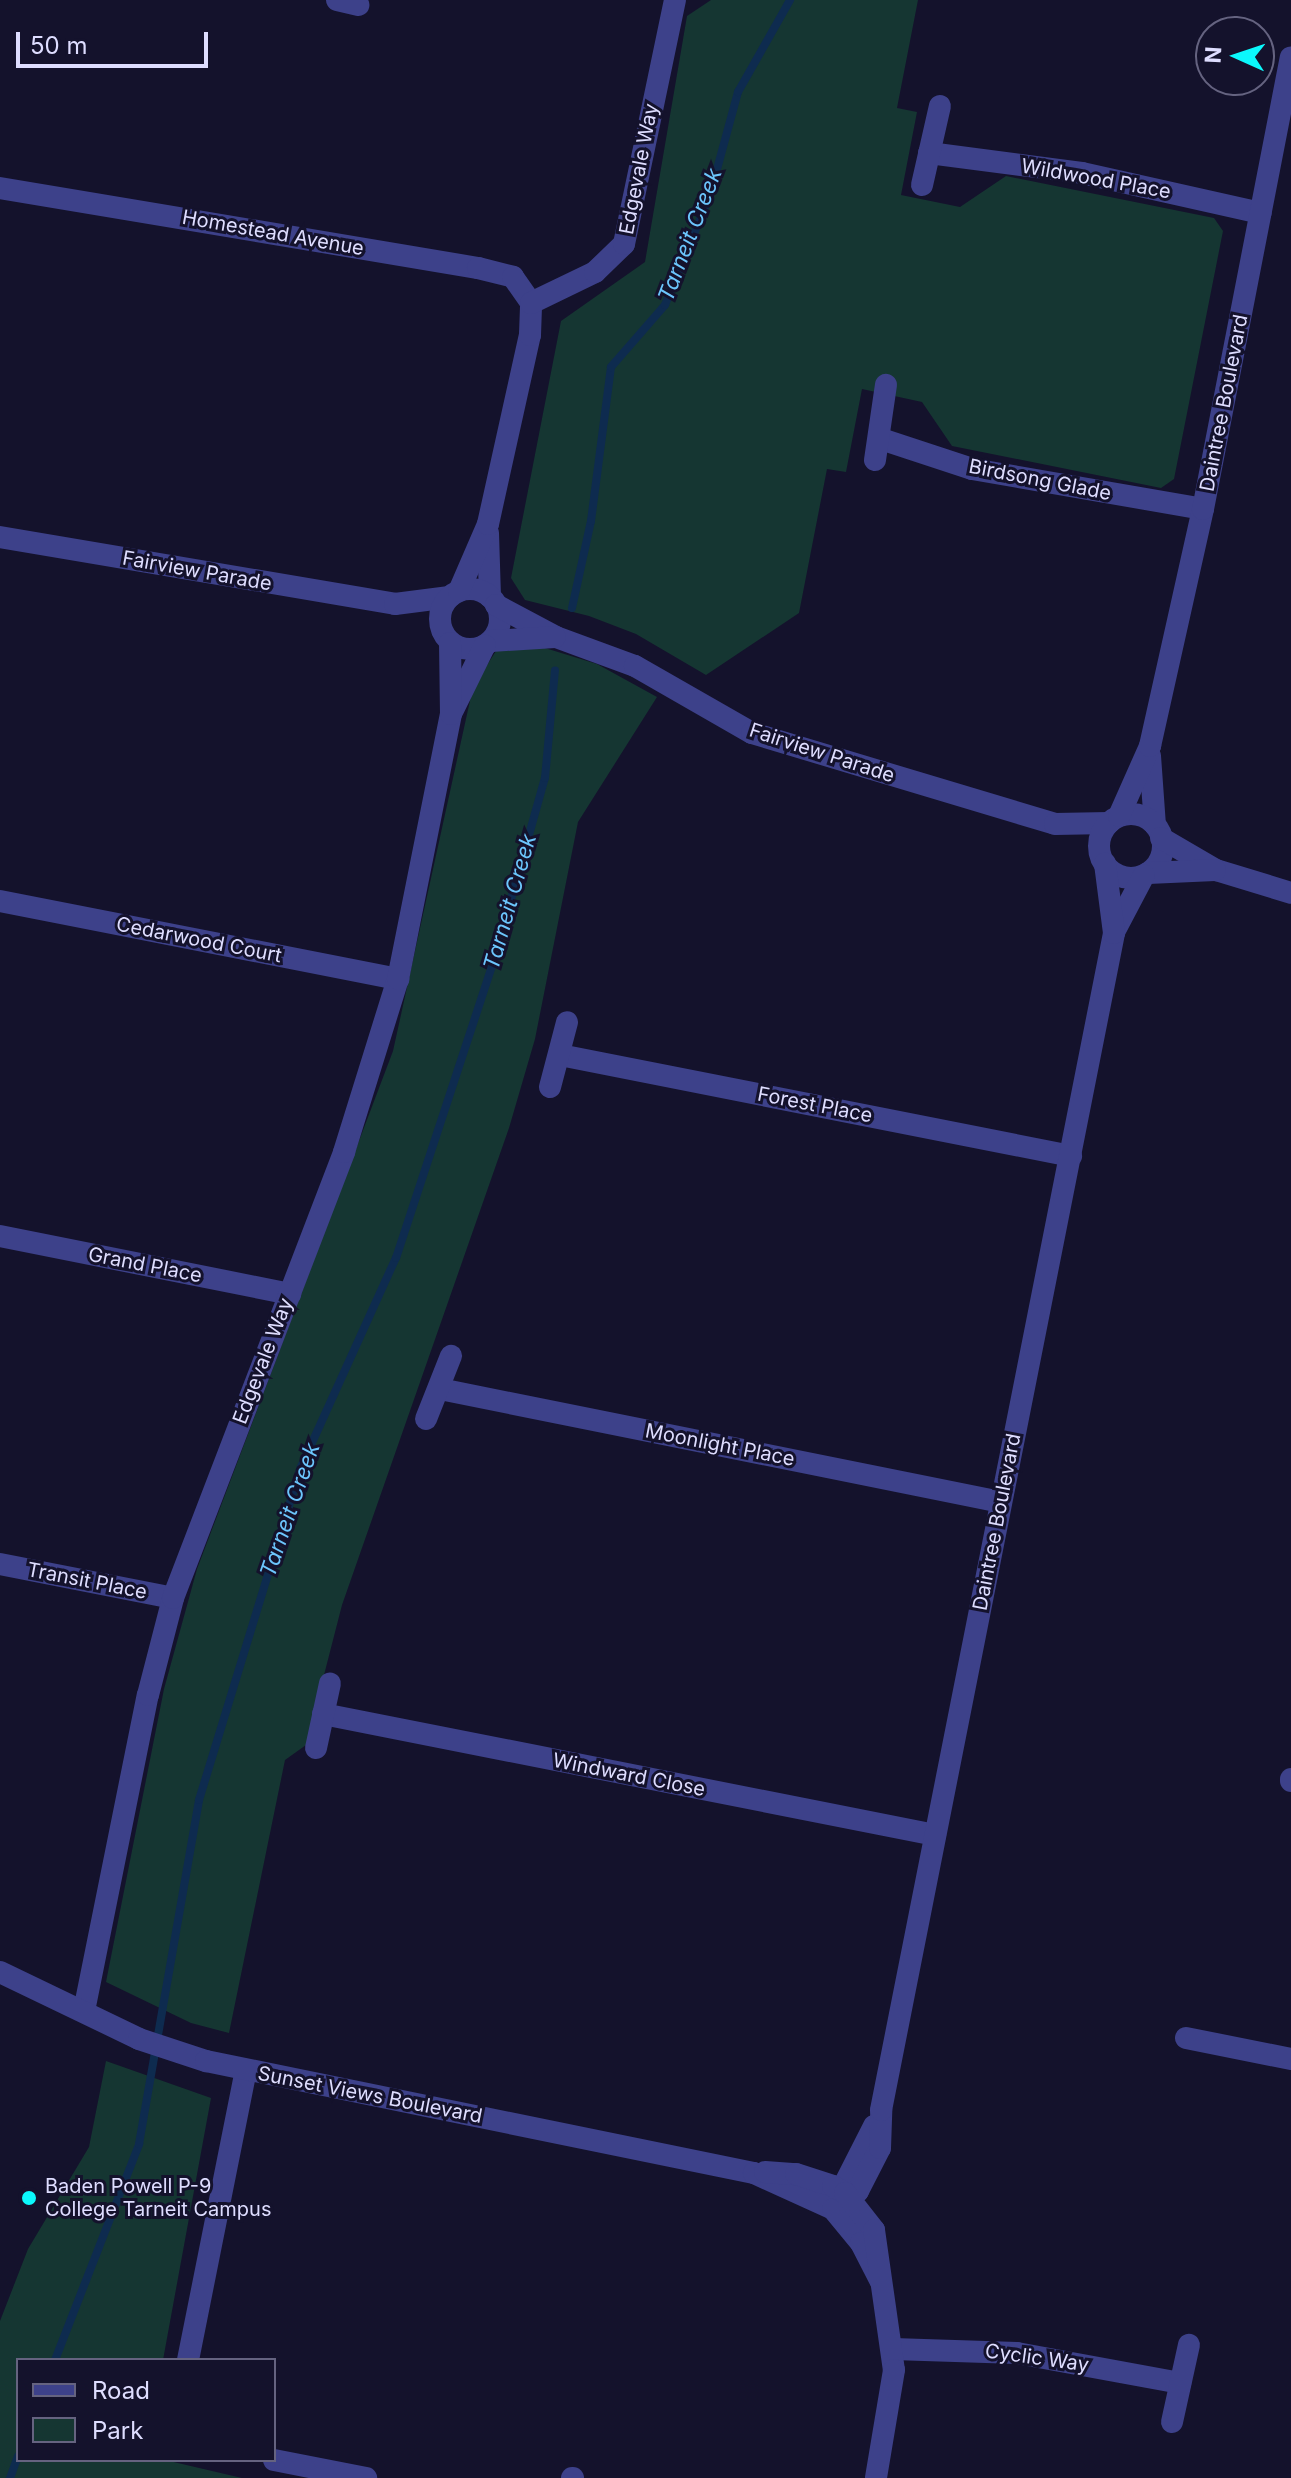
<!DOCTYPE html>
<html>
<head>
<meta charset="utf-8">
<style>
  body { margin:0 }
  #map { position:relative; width:1291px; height:2478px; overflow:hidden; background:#14122c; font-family:Inter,sans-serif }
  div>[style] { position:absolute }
  .green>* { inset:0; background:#153632 }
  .stream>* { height:8px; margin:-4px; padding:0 4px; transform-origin:4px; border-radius:4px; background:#0e2b4f }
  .minor>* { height:22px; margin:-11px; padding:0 11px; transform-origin:11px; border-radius:11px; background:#3d418a }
  .minor>.ring { margin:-11px; padding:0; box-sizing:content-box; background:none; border:22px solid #3d418a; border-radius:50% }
  .tertiary>* { height:22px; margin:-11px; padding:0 11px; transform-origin:11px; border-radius:11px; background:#3d418a }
  .dots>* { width:22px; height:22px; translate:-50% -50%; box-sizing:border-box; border:4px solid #14122c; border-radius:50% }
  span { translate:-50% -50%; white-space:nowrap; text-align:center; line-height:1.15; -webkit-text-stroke:6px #14122c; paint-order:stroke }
  .street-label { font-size:20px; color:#deddff }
  .poi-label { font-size:20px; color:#deddff }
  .left { translate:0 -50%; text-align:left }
  .water-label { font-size:22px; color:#6cc6fd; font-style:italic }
  .legend { position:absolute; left:16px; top:2358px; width:260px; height:104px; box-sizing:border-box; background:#14122c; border:2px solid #656380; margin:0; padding:10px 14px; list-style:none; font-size:24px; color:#deddff }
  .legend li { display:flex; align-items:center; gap:16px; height:40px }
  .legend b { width:40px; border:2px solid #656380 }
  .north { position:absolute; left:1195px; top:16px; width:80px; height:80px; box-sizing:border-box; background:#14122c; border:2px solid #656380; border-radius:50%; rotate:273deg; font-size:22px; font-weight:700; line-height:32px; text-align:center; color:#deddff }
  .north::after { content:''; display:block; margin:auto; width:28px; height:36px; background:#0bf8fc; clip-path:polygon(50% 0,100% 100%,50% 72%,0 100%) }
  .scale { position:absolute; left:16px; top:32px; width:192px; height:36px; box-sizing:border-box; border:4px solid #deddff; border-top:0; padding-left:10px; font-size:24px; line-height:28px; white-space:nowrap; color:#deddff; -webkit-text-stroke:6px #14122c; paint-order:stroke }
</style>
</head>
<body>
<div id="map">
  <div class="green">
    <div style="clip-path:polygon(711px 0,918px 0,897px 108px,917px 112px,901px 195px,960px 207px,1006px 176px,1214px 218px,1223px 231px,1174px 479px,1161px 488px,952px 446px,922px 402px,862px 389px,846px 472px,827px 469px,799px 613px,706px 675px,636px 634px,589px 616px,525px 600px,511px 578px,561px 321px,645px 262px,687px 16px)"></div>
    <div style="clip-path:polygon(545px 648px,597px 664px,657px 697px,578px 822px,535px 1039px,509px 1128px,342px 1605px,306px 1745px,285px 1760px,229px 2033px,191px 2023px,106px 1982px,164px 1689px,197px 1569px,393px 1051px,473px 687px,496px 651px)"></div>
    <div style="clip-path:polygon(106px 2061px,211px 2098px,163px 2360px,18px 2360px,18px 2460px,165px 2460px,242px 2478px,0 2478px,0 2321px,28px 2249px,89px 2147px)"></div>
  </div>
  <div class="stream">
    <div style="left:572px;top:608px;width:89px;rotate:-77.7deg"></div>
    <div style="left:591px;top:521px;width:155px;rotate:-82.6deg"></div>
    <div style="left:611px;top:367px;width:82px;rotate:-48.9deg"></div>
    <div style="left:665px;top:305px;width:119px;rotate:-67.8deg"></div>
    <div style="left:710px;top:195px;width:107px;rotate:-74.8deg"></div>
    <div style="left:738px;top:92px;width:106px;rotate:-60.5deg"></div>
    <div style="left:55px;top:2360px;width:232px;rotate:-68.7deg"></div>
    <div style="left:139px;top:2144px;width:349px;rotate:-80.1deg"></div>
    <div style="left:199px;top:1800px;width:348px;rotate:-73deg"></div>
    <div style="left:301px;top:1467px;width:230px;rotate:-65.6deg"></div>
    <div style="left:396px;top:1258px;width:321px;rotate:-71.8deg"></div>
    <div style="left:496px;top:953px;width:182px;rotate:-74.4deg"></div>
    <div style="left:545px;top:778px;width:108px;rotate:-84.7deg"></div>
    <div style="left:10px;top:2478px;width:23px;rotate:-70deg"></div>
  </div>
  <div class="minor">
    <div style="left:337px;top:0;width:22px;rotate:13deg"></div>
    <div style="left:929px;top:153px;width:154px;rotate:7.4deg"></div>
    <div style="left:1082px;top:173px;width:183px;rotate:12.6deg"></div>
    <div style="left:922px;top:185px;width:81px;rotate:-77.2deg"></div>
    <div style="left:0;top:188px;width:485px;rotate:9.5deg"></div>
    <div style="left:478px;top:268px;width:36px;rotate:14deg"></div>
    <div style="left:513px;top:277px;width:32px;rotate:55deg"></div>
    <div style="left:881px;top:439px;width:96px;rotate:18.2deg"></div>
    <div style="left:972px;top:469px;width:234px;rotate:9.8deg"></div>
    <div style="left:875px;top:460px;width:76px;rotate:-81.7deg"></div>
    <div style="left:488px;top:533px;width:64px;rotate:88.2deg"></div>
    <div style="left:0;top:537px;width:401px;rotate:9.6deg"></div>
    <div style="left:395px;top:604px;width:55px;rotate:-7.3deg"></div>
    <div class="ring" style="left:440px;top:589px;width:38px;height:38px"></div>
    <div style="left:459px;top:591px;width:73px;rotate:-66.6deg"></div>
    <div style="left:488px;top:524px;width:194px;rotate:-77.5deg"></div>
    <div style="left:530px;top:335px;width:32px;rotate:-88deg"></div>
    <div style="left:531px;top:303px;width:71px;rotate:-25.8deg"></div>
    <div style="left:595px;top:272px;width:40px;rotate:-44deg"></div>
    <div style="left:624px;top:244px;width:249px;rotate:-78.2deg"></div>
    <div style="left:496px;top:605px;width:68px;rotate:28.1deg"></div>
    <div style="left:556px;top:637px;width:84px;rotate:20.2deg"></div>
    <div style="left:635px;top:666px;width:135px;rotate:29.8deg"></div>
    <div style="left:752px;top:733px;width:316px;rotate:16.7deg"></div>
    <div style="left:1055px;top:824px;width:54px;rotate:-1.1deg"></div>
    <div style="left:491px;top:641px;width:64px;rotate:-3.6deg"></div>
    <div style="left:453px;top:710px;width:72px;rotate:-63.8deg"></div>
    <div style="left:1150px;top:756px;width:69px;rotate:85.9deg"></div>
    <div class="ring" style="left:1099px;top:814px;width:42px;height:42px"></div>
    <div style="left:1119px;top:816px;width:77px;rotate:-66.1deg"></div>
    <div style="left:1150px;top:746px;width:243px;rotate:-77.4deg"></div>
    <div style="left:1203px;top:509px;width:460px;rotate:-79deg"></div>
    <div style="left:1161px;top:838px;width:64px;rotate:30.2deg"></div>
    <div style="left:1216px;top:870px;width:78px;rotate:17deg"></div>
    <div style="left:1148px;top:873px;width:67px;rotate:-2.6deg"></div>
    <div style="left:0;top:901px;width:406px;rotate:11.1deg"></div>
    <div style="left:1114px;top:932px;width:64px;rotate:-62.2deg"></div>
    <div style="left:560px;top:1055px;width:521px;rotate:11.18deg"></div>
    <div style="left:550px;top:1087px;width:67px;rotate:-75.3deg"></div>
    <div style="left:0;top:1236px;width:296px;rotate:11.3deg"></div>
    <div style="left:440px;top:1389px;width:572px;rotate:11.39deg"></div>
    <div style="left:426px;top:1419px;width:68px;rotate:-68.4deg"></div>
    <div style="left:0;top:1564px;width:176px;rotate:11.1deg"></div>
    <div style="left:323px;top:1714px;width:624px;rotate:11.18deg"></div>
    <div style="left:316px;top:1748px;width:66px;rotate:-77.8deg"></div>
    <div style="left:1291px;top:1781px;width:2px;rotate:-90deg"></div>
    <div style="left:84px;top:2011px;width:322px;rotate:-78.6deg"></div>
    <div style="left:148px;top:1695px;width:100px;rotate:-75.5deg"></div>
    <div style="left:173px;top:1598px;width:478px;rotate:-69deg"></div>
    <div style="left:344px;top:1152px;width:181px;rotate:-72.7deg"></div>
    <div style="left:398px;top:979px;width:270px;rotate:-78.7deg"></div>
    <div style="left:451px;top:714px;width:71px;rotate:-90.8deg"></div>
    <div style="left:1186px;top:2038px;width:107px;rotate:11.3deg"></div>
    <div style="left:841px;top:2191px;width:73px;rotate:-63.1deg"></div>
    <div style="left:833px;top:2208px;width:30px;rotate:-34deg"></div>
    <div style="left:858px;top:2191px;width:48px;rotate:-62.9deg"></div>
    <div style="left:880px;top:2148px;width:38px;rotate:-88deg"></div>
    <div style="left:881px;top:2110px;width:1200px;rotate:-78.8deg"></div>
    <div style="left:1114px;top:933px;width:70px;rotate:-97.4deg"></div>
    <div style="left:893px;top:2349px;width:124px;rotate:1.8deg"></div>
    <div style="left:1017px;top:2353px;width:166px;rotate:10.4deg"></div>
    <div style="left:188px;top:2360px;width:296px;rotate:-78.7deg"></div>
    <div style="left:1172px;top:2422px;width:79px;rotate:-77.6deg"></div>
    <div style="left:274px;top:2460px;width:94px;rotate:11.1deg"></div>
    <div style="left:572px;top:2478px;width:1px"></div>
  </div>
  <div class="tertiary">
    <div style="left:0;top:1972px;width:154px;rotate:25.7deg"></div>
    <div style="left:139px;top:2039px;width:71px;rotate:18.2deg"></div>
    <div style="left:206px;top:2061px;width:559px;rotate:11.55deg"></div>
    <div style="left:754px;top:2173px;width:87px;rotate:24.5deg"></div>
    <div style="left:833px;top:2209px;width:44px;rotate:50.5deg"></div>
    <div style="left:861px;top:2243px;width:42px;rotate:62.8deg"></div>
    <div style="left:765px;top:2172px;width:31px;rotate:4deg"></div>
    <div style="left:796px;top:2174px;width:39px;rotate:18deg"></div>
    <div style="left:833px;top:2186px;width:14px;rotate:30deg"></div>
    <div style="left:845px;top:2193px;width:47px;rotate:51.9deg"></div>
    <div style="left:874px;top:2230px;width:141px;rotate:81.9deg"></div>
    <div style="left:894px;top:2370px;width:109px;rotate:99.5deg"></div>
  </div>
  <div class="dots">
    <div style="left:29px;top:2198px;background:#0bf8fc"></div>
  </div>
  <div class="street-label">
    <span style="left:639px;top:169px;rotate:-79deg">Edgevale Way</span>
    <span style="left:1096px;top:179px;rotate:10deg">Wildwood Place</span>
    <span style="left:273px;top:233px;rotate:10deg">Homestead Avenue</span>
    <span style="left:1224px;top:403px;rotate:-79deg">Daintree Boulevard</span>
    <span style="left:1040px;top:480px;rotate:11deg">Birdsong Glade</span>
    <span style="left:197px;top:571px;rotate:10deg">Fairview Parade</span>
    <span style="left:822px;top:753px;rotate:18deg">Fairview Parade</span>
    <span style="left:199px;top:940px;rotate:11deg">Cedarwood Court</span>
    <span style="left:815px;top:1105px;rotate:11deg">Forest Place</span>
    <span style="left:145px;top:1265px;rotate:11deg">Grand Place</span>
    <span style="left:263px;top:1361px;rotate:-69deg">Edgevale Way</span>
    <span style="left:720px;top:1445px;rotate:11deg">Moonlight Place</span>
    <span style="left:997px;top:1522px;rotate:-79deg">Daintree Boulevard</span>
    <span style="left:87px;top:1581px;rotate:11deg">Transit Place</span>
    <span style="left:629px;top:1775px;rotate:11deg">Windward Close</span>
    <span style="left:370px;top:2095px;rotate:11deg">Sunset Views Boulevard</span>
    <span style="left:1037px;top:2358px;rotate:8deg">Cyclic Way</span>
  </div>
  <div class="poi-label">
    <span class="left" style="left:45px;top:2198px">Baden Powell P-9<br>College Tarneit Campus</span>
  </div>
  <div class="water-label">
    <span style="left:690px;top:235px;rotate:-69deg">Tarneit Creek</span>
    <span style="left:510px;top:902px;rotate:-74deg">Tarneit Creek</span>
    <span style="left:290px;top:1510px;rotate:-71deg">Tarneit Creek</span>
  </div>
  <ul class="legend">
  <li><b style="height:10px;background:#3d418a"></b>Road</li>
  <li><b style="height:22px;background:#153632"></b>Park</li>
  </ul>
  <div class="north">N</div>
  <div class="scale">50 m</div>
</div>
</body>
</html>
